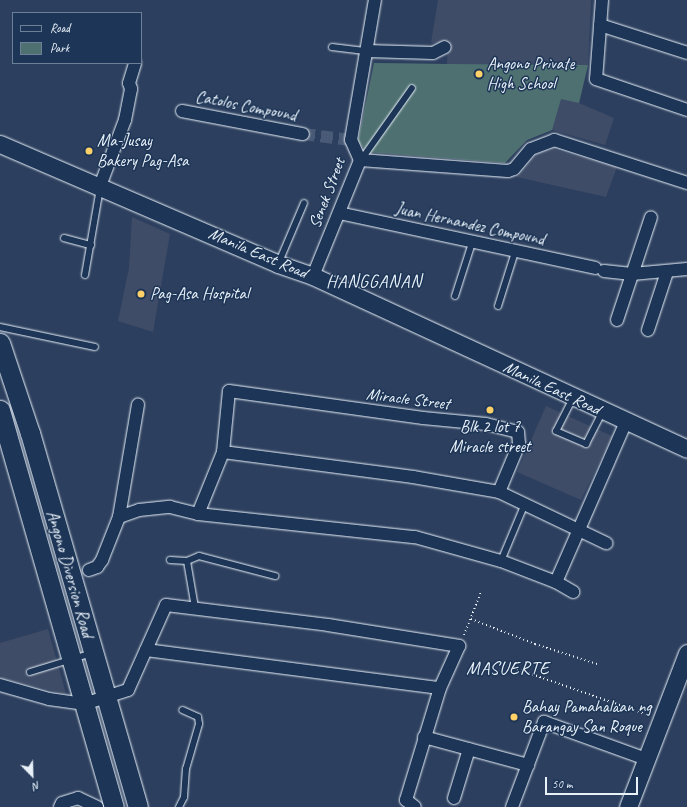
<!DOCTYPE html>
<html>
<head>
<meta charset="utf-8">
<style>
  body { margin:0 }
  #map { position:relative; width:687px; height:807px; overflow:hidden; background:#2c3f5e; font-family:Caveat,sans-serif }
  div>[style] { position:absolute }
  .built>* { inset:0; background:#3f4c67 }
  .green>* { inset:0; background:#4e7071 }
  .street-tunnel>* { height:12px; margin-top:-6px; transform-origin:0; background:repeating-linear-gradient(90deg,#485a75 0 12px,transparent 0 18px) }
  .path>* { height:2px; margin-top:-1px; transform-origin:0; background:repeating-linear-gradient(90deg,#e8f1f8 0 1px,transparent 0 4px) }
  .roads { filter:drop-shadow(0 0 1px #e8f1f8) drop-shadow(0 0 1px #e8f1f8) }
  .lane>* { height:6px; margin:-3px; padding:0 3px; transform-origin:3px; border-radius:3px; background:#1d3557 }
  .street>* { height:12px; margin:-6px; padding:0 6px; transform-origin:6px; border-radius:6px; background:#1d3557 }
  .secondary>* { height:17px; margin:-8.5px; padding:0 8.5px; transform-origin:8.5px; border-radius:8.5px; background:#1d3557 }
  .primary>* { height:19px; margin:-9.5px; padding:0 9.5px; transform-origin:9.5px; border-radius:9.5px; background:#1d3557 }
  .dots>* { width:11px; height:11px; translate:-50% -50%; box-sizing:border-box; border:2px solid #1d3557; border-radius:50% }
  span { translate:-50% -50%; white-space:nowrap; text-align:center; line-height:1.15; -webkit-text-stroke:3px #1d3557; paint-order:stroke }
  .poi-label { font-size:17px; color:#e8f1f8 }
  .left { translate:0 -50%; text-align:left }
  .street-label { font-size:17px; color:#e8f1f8 }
  .neighbourhood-label { font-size:18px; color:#e8f1f8; letter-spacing:1px }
  .legend { position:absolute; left:12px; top:12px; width:130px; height:52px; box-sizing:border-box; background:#1d3557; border:1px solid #6e8097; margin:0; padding:5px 7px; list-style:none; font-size:12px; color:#e8f1f8 }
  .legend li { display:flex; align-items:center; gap:8px; height:20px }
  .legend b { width:20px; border:1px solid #6e8097 }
  .north { position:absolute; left:12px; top:755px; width:40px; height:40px; -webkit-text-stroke:3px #1d3557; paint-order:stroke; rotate:157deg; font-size:11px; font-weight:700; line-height:16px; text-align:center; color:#e8f1f8 }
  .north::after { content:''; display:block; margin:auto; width:14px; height:18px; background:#e8f1f8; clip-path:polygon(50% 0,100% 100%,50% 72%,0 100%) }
  .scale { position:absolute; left:545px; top:777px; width:93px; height:18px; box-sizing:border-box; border:2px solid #e8f1f8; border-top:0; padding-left:5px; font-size:12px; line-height:14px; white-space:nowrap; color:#e8f1f8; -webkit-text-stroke:3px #1d3557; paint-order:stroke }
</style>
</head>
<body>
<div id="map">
  <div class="built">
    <div style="clip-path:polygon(438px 0,591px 0,588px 65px,579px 103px,614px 118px,605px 145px,552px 130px,527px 140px,505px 163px,372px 153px,362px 147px,374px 63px,447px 64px,448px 42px,431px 43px)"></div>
    <div style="clip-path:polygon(553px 149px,617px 167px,606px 197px,517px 177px,537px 154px)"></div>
    <div style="clip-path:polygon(132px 217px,170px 234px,153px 332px,118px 321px,129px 268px)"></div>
    <div style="clip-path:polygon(546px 406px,612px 436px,581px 500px,517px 472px)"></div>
    <div style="clip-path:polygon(48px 629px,66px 694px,0 678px,0 643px)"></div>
  </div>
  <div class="green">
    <div style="clip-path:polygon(374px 63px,447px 64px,588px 65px,579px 103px,561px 99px,552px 130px,527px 140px,505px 163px,367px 152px,358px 141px)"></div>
  </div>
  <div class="street-tunnel">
    <div style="left:303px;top:134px;width:48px;rotate:7.1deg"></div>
  </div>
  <div class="path">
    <div style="left:471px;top:619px;width:69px;rotate:21.3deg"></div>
    <div style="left:535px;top:644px;width:68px;rotate:17.9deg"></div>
    <div style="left:464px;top:635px;width:46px;rotate:-68.4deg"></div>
    <div style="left:517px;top:669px;width:139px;rotate:19.3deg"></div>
  </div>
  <div class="roads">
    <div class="lane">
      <div style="left:332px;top:47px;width:35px;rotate:7deg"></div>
      <div style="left:361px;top:160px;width:88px;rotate:-54.7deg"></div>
      <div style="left:64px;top:238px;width:28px;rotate:15deg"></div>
      <div style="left:279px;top:262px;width:64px;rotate:-67deg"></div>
      <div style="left:85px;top:275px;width:88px;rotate:-80.2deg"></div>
      <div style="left:455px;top:296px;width:56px;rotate:-72.2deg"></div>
      <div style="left:498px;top:306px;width:57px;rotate:-72.5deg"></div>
      <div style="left:0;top:327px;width:97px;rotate:11.9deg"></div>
      <div style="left:573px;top:398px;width:37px;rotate:117deg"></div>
      <div style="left:556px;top:431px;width:33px;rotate:23deg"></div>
      <div style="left:586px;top:444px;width:37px;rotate:-63deg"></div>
      <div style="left:170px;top:560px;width:17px;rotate:3deg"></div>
      <div style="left:187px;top:561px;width:13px;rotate:-23deg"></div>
      <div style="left:199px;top:556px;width:79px;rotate:14.7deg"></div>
      <div style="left:187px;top:561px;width:48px;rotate:80.3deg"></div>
      <div style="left:501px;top:561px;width:60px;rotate:-67.3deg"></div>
      <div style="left:30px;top:672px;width:65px;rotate:-17deg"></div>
      <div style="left:179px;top:807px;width:11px;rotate:-63deg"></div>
      <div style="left:184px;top:797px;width:28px;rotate:-86deg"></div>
      <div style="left:186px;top:769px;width:47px;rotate:-73.9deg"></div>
      <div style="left:199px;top:724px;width:7px;rotate:-98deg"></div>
      <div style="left:198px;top:717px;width:17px;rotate:-156deg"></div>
    </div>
    <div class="street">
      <div style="left:602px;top:0;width:79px;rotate:94.3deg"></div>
      <div style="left:596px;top:79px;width:96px;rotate:18.8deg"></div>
      <div style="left:600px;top:25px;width:91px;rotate:17.8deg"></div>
      <div style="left:367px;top:51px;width:66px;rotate:1.7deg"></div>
      <div style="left:433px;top:53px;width:13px;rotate:-27deg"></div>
      <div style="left:182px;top:111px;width:123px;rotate:10.8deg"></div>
      <div style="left:360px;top:160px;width:148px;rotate:4.3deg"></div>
      <div style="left:508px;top:171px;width:6px;rotate:-18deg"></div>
      <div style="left:514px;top:169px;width:26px;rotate:-50deg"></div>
      <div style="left:531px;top:149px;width:25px;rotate:-21deg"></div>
      <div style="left:554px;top:140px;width:140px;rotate:17.9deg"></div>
      <div style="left:360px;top:160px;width:22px;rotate:-114deg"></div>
      <div style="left:351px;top:140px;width:142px;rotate:-80.3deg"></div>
      <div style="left:100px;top:186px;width:71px;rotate:-69.3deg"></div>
      <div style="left:125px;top:120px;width:32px;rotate:-79deg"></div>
      <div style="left:131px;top:89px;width:6px;rotate:-108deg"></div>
      <div style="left:129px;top:83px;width:21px;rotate:-73deg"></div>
      <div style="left:339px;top:213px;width:262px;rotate:12.1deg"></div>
      <div style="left:604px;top:271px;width:28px;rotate:6deg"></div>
      <div style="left:632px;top:274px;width:55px;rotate:-5.2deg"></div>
      <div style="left:313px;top:276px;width:125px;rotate:-67.9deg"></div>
      <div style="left:617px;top:320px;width:108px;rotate:-71.7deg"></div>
      <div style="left:648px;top:330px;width:61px;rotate:-71.9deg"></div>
      <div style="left:223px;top:452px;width:192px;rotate:7.5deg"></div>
      <div style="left:413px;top:477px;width:87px;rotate:9.9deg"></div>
      <div style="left:499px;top:492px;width:119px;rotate:25.5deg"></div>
      <div style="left:198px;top:514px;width:67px;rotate:-68deg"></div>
      <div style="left:223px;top:452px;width:61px;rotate:-84.4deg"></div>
      <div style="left:229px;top:391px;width:196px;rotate:7.9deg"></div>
      <div style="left:423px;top:418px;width:63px;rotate:5.4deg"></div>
      <div style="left:486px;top:424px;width:33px;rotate:14deg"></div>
      <div style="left:518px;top:432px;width:12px;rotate:85deg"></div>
      <div style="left:519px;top:444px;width:52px;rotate:112.6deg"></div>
      <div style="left:119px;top:517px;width:114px;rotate:-80.4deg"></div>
      <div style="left:89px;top:570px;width:9px;rotate:-21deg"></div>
      <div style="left:97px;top:567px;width:9px;rotate:-54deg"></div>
      <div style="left:102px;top:560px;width:46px;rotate:-68.4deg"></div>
      <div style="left:119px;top:517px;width:21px;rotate:-19deg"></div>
      <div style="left:139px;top:510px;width:31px;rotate:-6deg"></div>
      <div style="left:170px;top:507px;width:29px;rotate:14deg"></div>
      <div style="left:198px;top:514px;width:218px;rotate:6.1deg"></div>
      <div style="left:415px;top:537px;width:89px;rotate:15.6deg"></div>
      <div style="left:501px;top:561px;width:59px;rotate:20.9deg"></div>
      <div style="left:556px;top:582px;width:20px;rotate:30deg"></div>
      <div style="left:556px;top:582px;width:175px;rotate:-66.4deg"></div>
      <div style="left:146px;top:650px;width:296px;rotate:7.4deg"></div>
      <div style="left:0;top:685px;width:51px;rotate:15.9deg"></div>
      <div style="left:49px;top:699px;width:35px;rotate:8deg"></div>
      <div style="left:84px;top:704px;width:46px;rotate:-17.7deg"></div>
      <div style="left:128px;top:690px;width:93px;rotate:-65.9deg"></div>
      <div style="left:166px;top:605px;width:163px;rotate:7deg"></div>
      <div style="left:328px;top:625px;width:133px;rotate:9.1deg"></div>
      <div style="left:459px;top:646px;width:46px;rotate:114.3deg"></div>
      <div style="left:440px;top:688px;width:117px;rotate:106.9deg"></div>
      <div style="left:406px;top:800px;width:11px;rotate:38deg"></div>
      <div style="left:424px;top:737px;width:108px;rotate:15.1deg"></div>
      <div style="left:454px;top:798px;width:51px;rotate:-73deg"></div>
      <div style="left:60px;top:807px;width:4px;rotate:-63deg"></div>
      <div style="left:62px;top:803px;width:17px;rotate:-17deg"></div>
      <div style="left:78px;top:798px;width:21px;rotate:25deg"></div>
      <div style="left:512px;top:807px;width:91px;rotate:-69.4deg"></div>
      <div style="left:544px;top:722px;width:109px;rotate:19.9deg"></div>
    </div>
    <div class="secondary">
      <div style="left:0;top:144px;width:303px;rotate:23.3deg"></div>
      <div style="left:278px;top:264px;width:37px;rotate:19deg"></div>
      <div style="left:313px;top:276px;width:412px;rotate:24.8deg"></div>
      <div style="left:628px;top:807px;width:165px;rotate:-69deg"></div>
    </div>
    <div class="primary">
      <div style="left:0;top:343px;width:95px;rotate:71.6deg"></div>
      <div style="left:30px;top:433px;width:389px;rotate:73.9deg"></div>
      <div style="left:0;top:410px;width:413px;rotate:74deg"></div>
    </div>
  </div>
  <div class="dots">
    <div style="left:479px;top:74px;background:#ffd166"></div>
    <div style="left:89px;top:151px;background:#ffd166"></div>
    <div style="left:141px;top:294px;background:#ffd166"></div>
    <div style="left:490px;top:410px;background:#ffd166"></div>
    <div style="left:514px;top:717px;background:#ffd166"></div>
  </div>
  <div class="poi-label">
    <span class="left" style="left:487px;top:74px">Angono Private<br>High School</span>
    <span class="left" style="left:97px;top:151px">Ma-Jusay<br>Bakery Pag-Asa</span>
    <span class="left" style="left:150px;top:294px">Pag-Asa Hospital</span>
    <span style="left:490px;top:437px">Blk 2 lot 7<br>Miracle street</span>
    <span class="left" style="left:522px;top:717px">Bahay Pamahalaan ng<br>Barangay San Roque</span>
  </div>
  <div class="street-label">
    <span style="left:246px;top:106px;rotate:11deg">Catolos Compound</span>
    <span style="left:327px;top:193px;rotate:-69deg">Senek Street</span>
    <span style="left:470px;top:224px;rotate:12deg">Juan Hernandez Compound</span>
    <span style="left:258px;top:253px;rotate:23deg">Manila East Road</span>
    <span style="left:552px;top:388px;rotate:25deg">Manila East Road</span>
    <span style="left:408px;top:399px;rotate:7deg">Miracle Street</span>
    <span style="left:70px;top:574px;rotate:74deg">Angono Diversion Road</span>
  </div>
  <div class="neighbourhood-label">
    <span style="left:374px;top:281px">HANGGANAN</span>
    <span style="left:508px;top:668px">MASUERTE</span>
  </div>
  <ul class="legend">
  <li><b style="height:5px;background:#1d3557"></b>Road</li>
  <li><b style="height:11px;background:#4e7071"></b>Park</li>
  </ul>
  <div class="north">N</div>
  <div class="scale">50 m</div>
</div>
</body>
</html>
